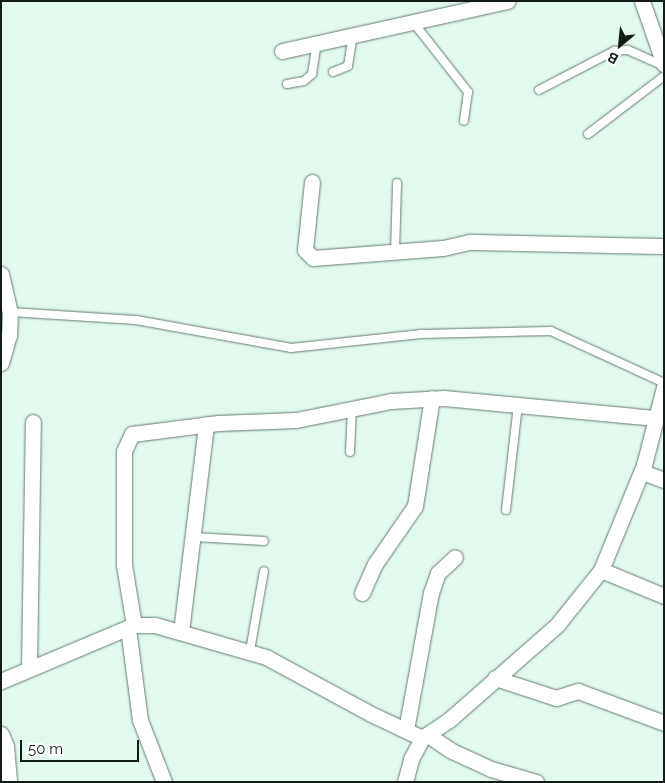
<!DOCTYPE html>
<html>
<head>
<meta charset="utf-8">
<style>
  body { margin:0 }
  #map { position:relative; width:665px; height:783px; overflow:hidden; background:#e1faed; font-family:Raleway,sans-serif }
  div>[style] { position:absolute }
  .roads { filter:drop-shadow(0 0 1px #647b6f) drop-shadow(0 0 1px #647b6f) }
  .lane>* { height:8px; margin:-4px; padding:0 4px; transform-origin:4px; border-radius:4px; background:#fff }
  .street>* { height:15px; margin:-7.5px; padding:0 7.5px; transform-origin:7.5px; border-radius:7.5px; background:#fff }
  span { translate:-50% -50%; white-space:nowrap; text-align:center; line-height:1.15; -webkit-text-stroke:5px #fff; paint-order:stroke }
  .frame { position:absolute; inset:0; border:2px solid #121b16; pointer-events:none }
  .north { position:absolute; left:595px; top:20px; width:50px; height:50px; -webkit-text-stroke:4px #fff; paint-order:stroke; rotate:208deg; font-size:14px; font-weight:700; line-height:20px; text-align:center; color:#121b16 }
  .north::after { content:''; display:block; margin:auto; width:18px; height:22px; background:#121b16; clip-path:polygon(50% 0,100% 100%,50% 72%,0 100%) }
  .scale { position:absolute; left:20px; top:740px; width:119px; height:22px; box-sizing:border-box; border:2px solid #121b16; border-top:0; padding-left:6px; font-size:15px; line-height:18px; white-space:nowrap; color:#121b16; -webkit-text-stroke:4px #fff; paint-order:stroke }
</style>
</head>
<body>
<div id="map">
  <div class="roads">
    <div class="lane">
      <div style="left:413px;top:22px;width:89px;rotate:51.8deg"></div>
      <div style="left:468px;top:92px;width:29px;rotate:98deg"></div>
      <div style="left:333px;top:72px;width:16px;rotate:-22deg"></div>
      <div style="left:348px;top:66px;width:31px;rotate:-81deg"></div>
      <div style="left:287px;top:84px;width:17px;rotate:-10deg"></div>
      <div style="left:304px;top:81px;width:11px;rotate:-41deg"></div>
      <div style="left:312px;top:74px;width:31px;rotate:-81deg"></div>
      <div style="left:539px;top:90px;width:85px;rotate:-27.5deg"></div>
      <div style="left:614px;top:51px;width:14px;rotate:-4deg"></div>
      <div style="left:628px;top:50px;width:39px;rotate:24deg"></div>
      <div style="left:588px;top:134px;width:96px;rotate:-37.3deg"></div>
      <div style="left:395px;top:252px;width:69px;rotate:-88.3deg"></div>
      <div style="left:10px;top:312px;width:126px;rotate:3.6deg"></div>
      <div style="left:136px;top:320px;width:158px;rotate:10.2deg"></div>
      <div style="left:291px;top:348px;width:131px;rotate:-6.1deg"></div>
      <div style="left:421px;top:334px;width:130px;rotate:-1.3deg"></div>
      <div style="left:551px;top:331px;width:124px;rotate:24.7deg"></div>
      <div style="left:350px;top:452px;width:44px;rotate:-87.4deg"></div>
      <div style="left:506px;top:510px;width:106px;rotate:-83.5deg"></div>
      <div style="left:194px;top:537px;width:70px;rotate:3.3deg"></div>
      <div style="left:250px;top:651px;width:81px;rotate:-80.1deg"></div>
    </div>
    <div class="street">
      <div style="left:642px;top:1px;width:67px;rotate:70.8deg"></div>
      <div style="left:282px;top:51px;width:231px;rotate:-12.5deg"></div>
      <div style="left:312px;top:182px;width:68px;rotate:95.9deg"></div>
      <div style="left:305px;top:250px;width:11px;rotate:45deg"></div>
      <div style="left:313px;top:258px;width:130px;rotate:-4.4deg"></div>
      <div style="left:443px;top:248px;width:28px;rotate:-13deg"></div>
      <div style="left:470px;top:242px;width:194px;rotate:1.2deg"></div>
      <div style="left:1px;top:274px;width:39px;rotate:77deg"></div>
      <div style="left:10px;top:312px;width:23px;rotate:92deg"></div>
      <div style="left:9px;top:335px;width:29px;rotate:106deg"></div>
      <div style="left:642px;top:472px;width:23px;rotate:20deg"></div>
      <div style="left:601px;top:570px;width:68px;rotate:22.4deg"></div>
      <div style="left:362px;top:593px;width:32px;rotate:-66deg"></div>
      <div style="left:375px;top:564px;width:70px;rotate:-55.4deg"></div>
      <div style="left:415px;top:506px;width:109px;rotate:-81.1deg"></div>
      <div style="left:134px;top:625px;width:61px;rotate:-99.5deg"></div>
      <div style="left:124px;top:565px;width:114px;rotate:-90deg"></div>
      <div style="left:124px;top:451px;width:19px;rotate:-65deg"></div>
      <div style="left:132px;top:434px;width:87px;rotate:-7.3deg"></div>
      <div style="left:218px;top:423px;width:78px;rotate:-2.2deg"></div>
      <div style="left:296px;top:420px;width:97px;rotate:-11.3deg"></div>
      <div style="left:391px;top:401px;width:53px;rotate:-3.2deg"></div>
      <div style="left:444px;top:398px;width:214px;rotate:5.4deg"></div>
      <div style="left:128px;top:628px;width:93px;rotate:82.6deg"></div>
      <div style="left:140px;top:720px;width:66px;rotate:68.8deg"></div>
      <div style="left:181px;top:632px;width:209px;rotate:-83.1deg"></div>
      <div style="left:29px;top:668px;width:246px;rotate:-89.1deg"></div>
      <div style="left:495px;top:678px;width:64px;rotate:18.2deg"></div>
      <div style="left:556px;top:698px;width:23px;rotate:-18deg"></div>
      <div style="left:578px;top:691px;width:92px;rotate:20.4deg"></div>
      <div style="left:1px;top:681px;width:144px;rotate:-22.8deg"></div>
      <div style="left:134px;top:625px;width:21px"></div>
      <div style="left:155px;top:625px;width:116px;rotate:16.1deg"></div>
      <div style="left:266px;top:657px;width:119px;rotate:28.5deg"></div>
      <div style="left:371px;top:714px;width:56px;rotate:25.2deg"></div>
      <div style="left:406px;top:730px;width:139px;rotate:-79.7deg"></div>
      <div style="left:431px;top:593px;width:21px;rotate:-71deg"></div>
      <div style="left:438px;top:573px;width:23px;rotate:-43deg"></div>
      <div style="left:1px;top:734px;width:13px;rotate:67deg"></div>
      <div style="left:6px;top:746px;width:36px;rotate:85deg"></div>
      <div style="left:428px;top:735px;width:29px;rotate:34deg"></div>
      <div style="left:452px;top:751px;width:43px;rotate:24.8deg"></div>
      <div style="left:491px;top:769px;width:47px;rotate:16.1deg"></div>
      <div style="left:405px;top:782px;width:24px;rotate:-75deg"></div>
      <div style="left:411px;top:759px;width:24px;rotate:-62deg"></div>
      <div style="left:422px;top:738px;width:32px;rotate:-34deg"></div>
      <div style="left:449px;top:720px;width:144px;rotate:-41.3deg"></div>
      <div style="left:557px;top:625px;width:70px;rotate:-51.3deg"></div>
      <div style="left:601px;top:570px;width:113px;rotate:-67.7deg"></div>
      <div style="left:644px;top:465px;width:81px;rotate:-75.6deg"></div>
    </div>
  </div>
  <div class="frame"></div>
  <div class="north">B</div>
  <div class="scale">50 m</div>
</div>
</body>
</html>
